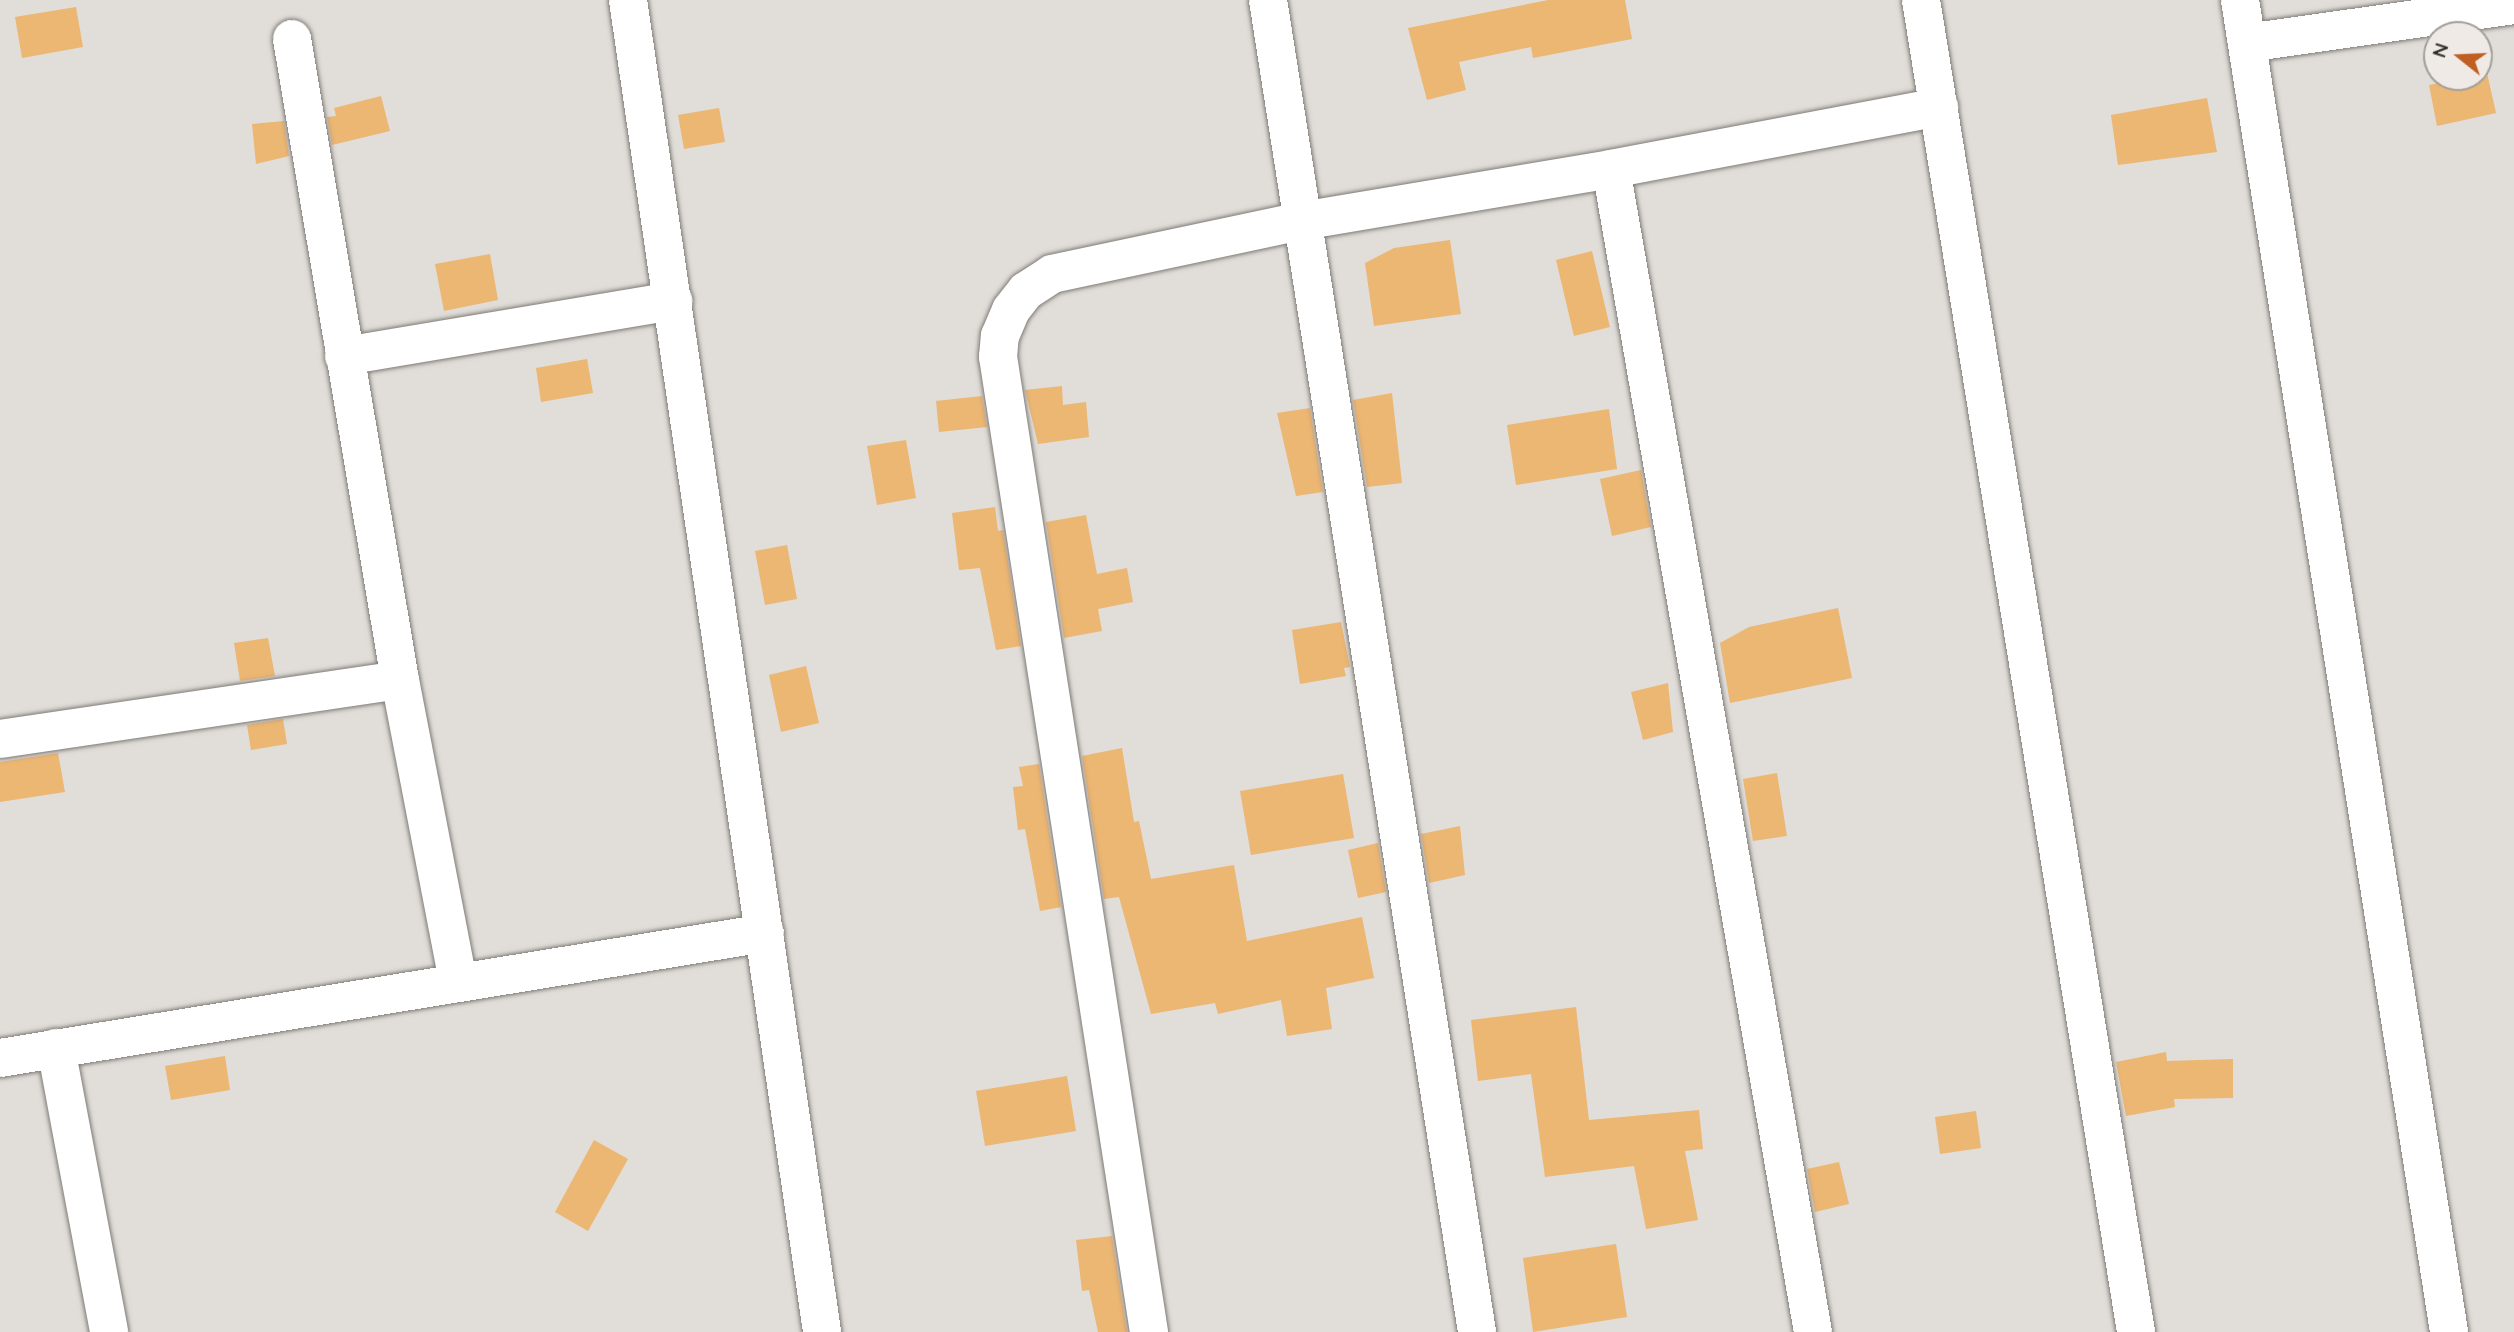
<!DOCTYPE html>
<html>
<head>
<meta charset="utf-8">
<style>
  body { margin:0 }
  #map { position:relative; width:2514px; height:1332px; overflow:hidden; background:#e1ddd8; font-family:Quicksand,sans-serif }
  div>[style] { position:absolute }
  .building>* { inset:0; background:#ecb673 }
  .roads { filter:drop-shadow(0 0 2px #7f7b77) drop-shadow(0 0 2px #7f7b77) }
  .minor>* { height:38px; margin:-19px; padding:0 19px; transform-origin:19px; border-radius:19px; background:#fff }
  span { translate:-50% -50%; white-space:nowrap; text-align:center; line-height:1.15; -webkit-text-stroke:5px #efeae5; paint-order:stroke }
  .north { position:absolute; left:2423px; top:21px; width:70px; height:70px; box-sizing:border-box; background:#efeae5; border:2px solid #a29f9b; border-radius:50%; rotate:288deg; font-size:19px; font-weight:700; line-height:28px; text-align:center; color:#2f2e2c }
  .north::after { content:''; display:block; margin:auto; width:24px; height:32px; background:#c15f22; clip-path:polygon(50% 0,100% 100%,50% 72%,0 100%) }
</style>
</head>
<body>
<div id="map">
  <div class="building">
    <div style="clip-path:polygon(1548px 0,1625px 0,1632px 39px,1533px 58px,1531px 47px,1459px 62px,1466px 90px,1427px 100px,1408px 28px)"></div>
    <div style="clip-path:polygon(76px 7px,83px 47px,22px 58px,15px 17px)"></div>
    <div style="clip-path:polygon(2487px 73px,2496px 113px,2437px 126px,2429px 85px)"></div>
    <div style="clip-path:polygon(381px 96px,390px 131px,332px 145px,327px 117px,336px 116px,334px 108px)"></div>
    <div style="clip-path:polygon(2207px 98px,2217px 152px,2118px 165px,2111px 115px)"></div>
    <div style="clip-path:polygon(719px 108px,725px 142px,684px 149px,678px 115px)"></div>
    <div style="clip-path:polygon(284px 121px,289px 156px,256px 164px,252px 124px)"></div>
    <div style="clip-path:polygon(1450px 240px,1461px 314px,1374px 326px,1365px 263px,1394px 248px)"></div>
    <div style="clip-path:polygon(1592px 251px,1610px 327px,1574px 336px,1556px 260px)"></div>
    <div style="clip-path:polygon(490px 254px,498px 300px,444px 311px,435px 264px)"></div>
    <div style="clip-path:polygon(587px 359px,593px 393px,541px 402px,536px 368px)"></div>
    <div style="clip-path:polygon(1062px 386px,1063px 405px,1086px 402px,1089px 437px,1038px 444px,1025px 390px)"></div>
    <div style="clip-path:polygon(1392px 393px,1402px 483px,1367px 487px,1353px 400px)"></div>
    <div style="clip-path:polygon(982px 396px,987px 427px,939px 432px,936px 401px)"></div>
    <div style="clip-path:polygon(1310px 408px,1323px 492px,1296px 496px,1277px 413px)"></div>
    <div style="clip-path:polygon(1609px 409px,1617px 469px,1516px 485px,1507px 425px)"></div>
    <div style="clip-path:polygon(906px 440px,916px 498px,877px 505px,867px 446px)"></div>
    <div style="clip-path:polygon(1641px 470px,1651px 527px,1612px 536px,1600px 479px)"></div>
    <div style="clip-path:polygon(995px 507px,998px 531px,1003px 530px,1021px 646px,996px 650px,980px 568px,959px 570px,952px 513px)"></div>
    <div style="clip-path:polygon(1086px 515px,1097px 574px,1127px 568px,1133px 602px,1098px 609px,1102px 631px,1064px 638px,1046px 522px)"></div>
    <div style="clip-path:polygon(787px 545px,797px 599px,765px 605px,755px 551px)"></div>
    <div style="clip-path:polygon(1838px 608px,1852px 678px,1730px 703px,1720px 643px,1749px 627px)"></div>
    <div style="clip-path:polygon(1341px 622px,1350px 667px,1344px 668px,1346px 676px,1300px 684px,1292px 630px)"></div>
    <div style="clip-path:polygon(268px 638px,275px 676px,240px 681px,234px 643px)"></div>
    <div style="clip-path:polygon(806px 666px,819px 723px,781px 732px,769px 675px)"></div>
    <div style="clip-path:polygon(1668px 683px,1673px 732px,1643px 740px,1631px 692px)"></div>
    <div style="clip-path:polygon(283px 719px,287px 744px,251px 750px,247px 725px)"></div>
    <div style="clip-path:polygon(1122px 748px,1134px 822px,1139px 821px,1151px 879px,1234px 865px,1247px 941px,1362px 917px,1374px 978px,1326px 988px,1332px 1029px,1287px 1036px,1281px 1000px,1218px 1014px,1215px 1003px,1151px 1014px,1119px 897px,1104px 899px,1082px 756px)"></div>
    <div style="clip-path:polygon(58px 753px,65px 792px,0 802px,0 762px)"></div>
    <div style="clip-path:polygon(1039px 764px,1061px 907px,1040px 911px,1025px 829px,1018px 830px,1013px 787px,1023px 786px,1019px 767px)"></div>
    <div style="clip-path:polygon(1777px 773px,1787px 836px,1753px 841px,1743px 779px)"></div>
    <div style="clip-path:polygon(1343px 774px,1354px 838px,1251px 855px,1240px 791px)"></div>
    <div style="clip-path:polygon(1460px 826px,1465px 875px,1429px 883px,1421px 834px)"></div>
    <div style="clip-path:polygon(1378px 843px,1386px 892px,1358px 898px,1348px 850px)"></div>
    <div style="clip-path:polygon(1576px 1007px,1589px 1120px,1699px 1110px,1703px 1149px,1685px 1151px,1698px 1220px,1646px 1229px,1634px 1166px,1545px 1177px,1531px 1074px,1478px 1081px,1471px 1020px)"></div>
    <div style="clip-path:polygon(2166px 1052px,2167px 1061px,2233px 1059px,2233px 1098px,2174px 1099px,2175px 1107px,2126px 1116px,2116px 1062px)"></div>
    <div style="clip-path:polygon(225px 1056px,230px 1090px,171px 1100px,165px 1066px)"></div>
    <div style="clip-path:polygon(1067px 1076px,1076px 1131px,985px 1146px,976px 1091px)"></div>
    <div style="clip-path:polygon(1976px 1111px,1981px 1148px,1940px 1154px,1935px 1117px)"></div>
    <div style="clip-path:polygon(594px 1140px,628px 1159px,588px 1231px,555px 1212px)"></div>
    <div style="clip-path:polygon(1839px 1162px,1849px 1204px,1815px 1212px,1807px 1169px)"></div>
    <div style="clip-path:polygon(1112px 1236px,1127px 1332px,1098px 1332px,1089px 1290px,1082px 1291px,1076px 1240px)"></div>
    <div style="clip-path:polygon(1616px 1244px,1627px 1317px,1533px 1332px,1523px 1258px)"></div>
  </div>
  <div class="roads">
    <div class="minor">
      <div style="left:628px;top:0;width:1346px;rotate:81.71deg"></div>
      <div style="left:1268px;top:0;width:1348px;rotate:81.08deg"></div>
      <div style="left:1921px;top:0;width:1349px;rotate:80.83deg"></div>
      <div style="left:2240px;top:0;width:1348px;rotate:81.08deg"></div>
      <div style="left:292px;top:39px;width:650px;rotate:80.44deg"></div>
      <div style="left:2247px;top:43px;width:270px;rotate:-8.1deg"></div>
      <div style="left:344px;top:356px;width:334px;rotate:-9.5deg"></div>
      <div style="left:0;top:739px;width:404px;rotate:-8.4deg"></div>
      <div style="left:400px;top:680px;width:308px;rotate:79.1deg"></div>
      <div style="left:56px;top:1048px;width:289px;rotate:79.4deg"></div>
      <div style="left:0;top:1058px;width:775px;rotate:-9.28deg"></div>
      <div style="left:1149px;top:1332px;width:987px;rotate:-98.8deg"></div>
      <div style="left:998px;top:357px;width:21px;rotate:-85deg"></div>
      <div style="left:1000px;top:336px;width:28px;rotate:-67deg"></div>
      <div style="left:1011px;top:310px;width:24px;rotate:-52deg"></div>
      <div style="left:1026px;top:291px;width:31px;rotate:-33deg"></div>
      <div style="left:1052px;top:274px;width:255px;rotate:-12deg"></div>
      <div style="left:1301px;top:221px;width:314px;rotate:-9.5deg"></div>
      <div style="left:1813px;top:1332px;width:1180px;rotate:-99.85deg"></div>
      <div style="left:1611px;top:169px;width:334px;rotate:-10.7deg"></div>
    </div>
  </div>
  <div class="north">N</div>
</div>
</body>
</html>
